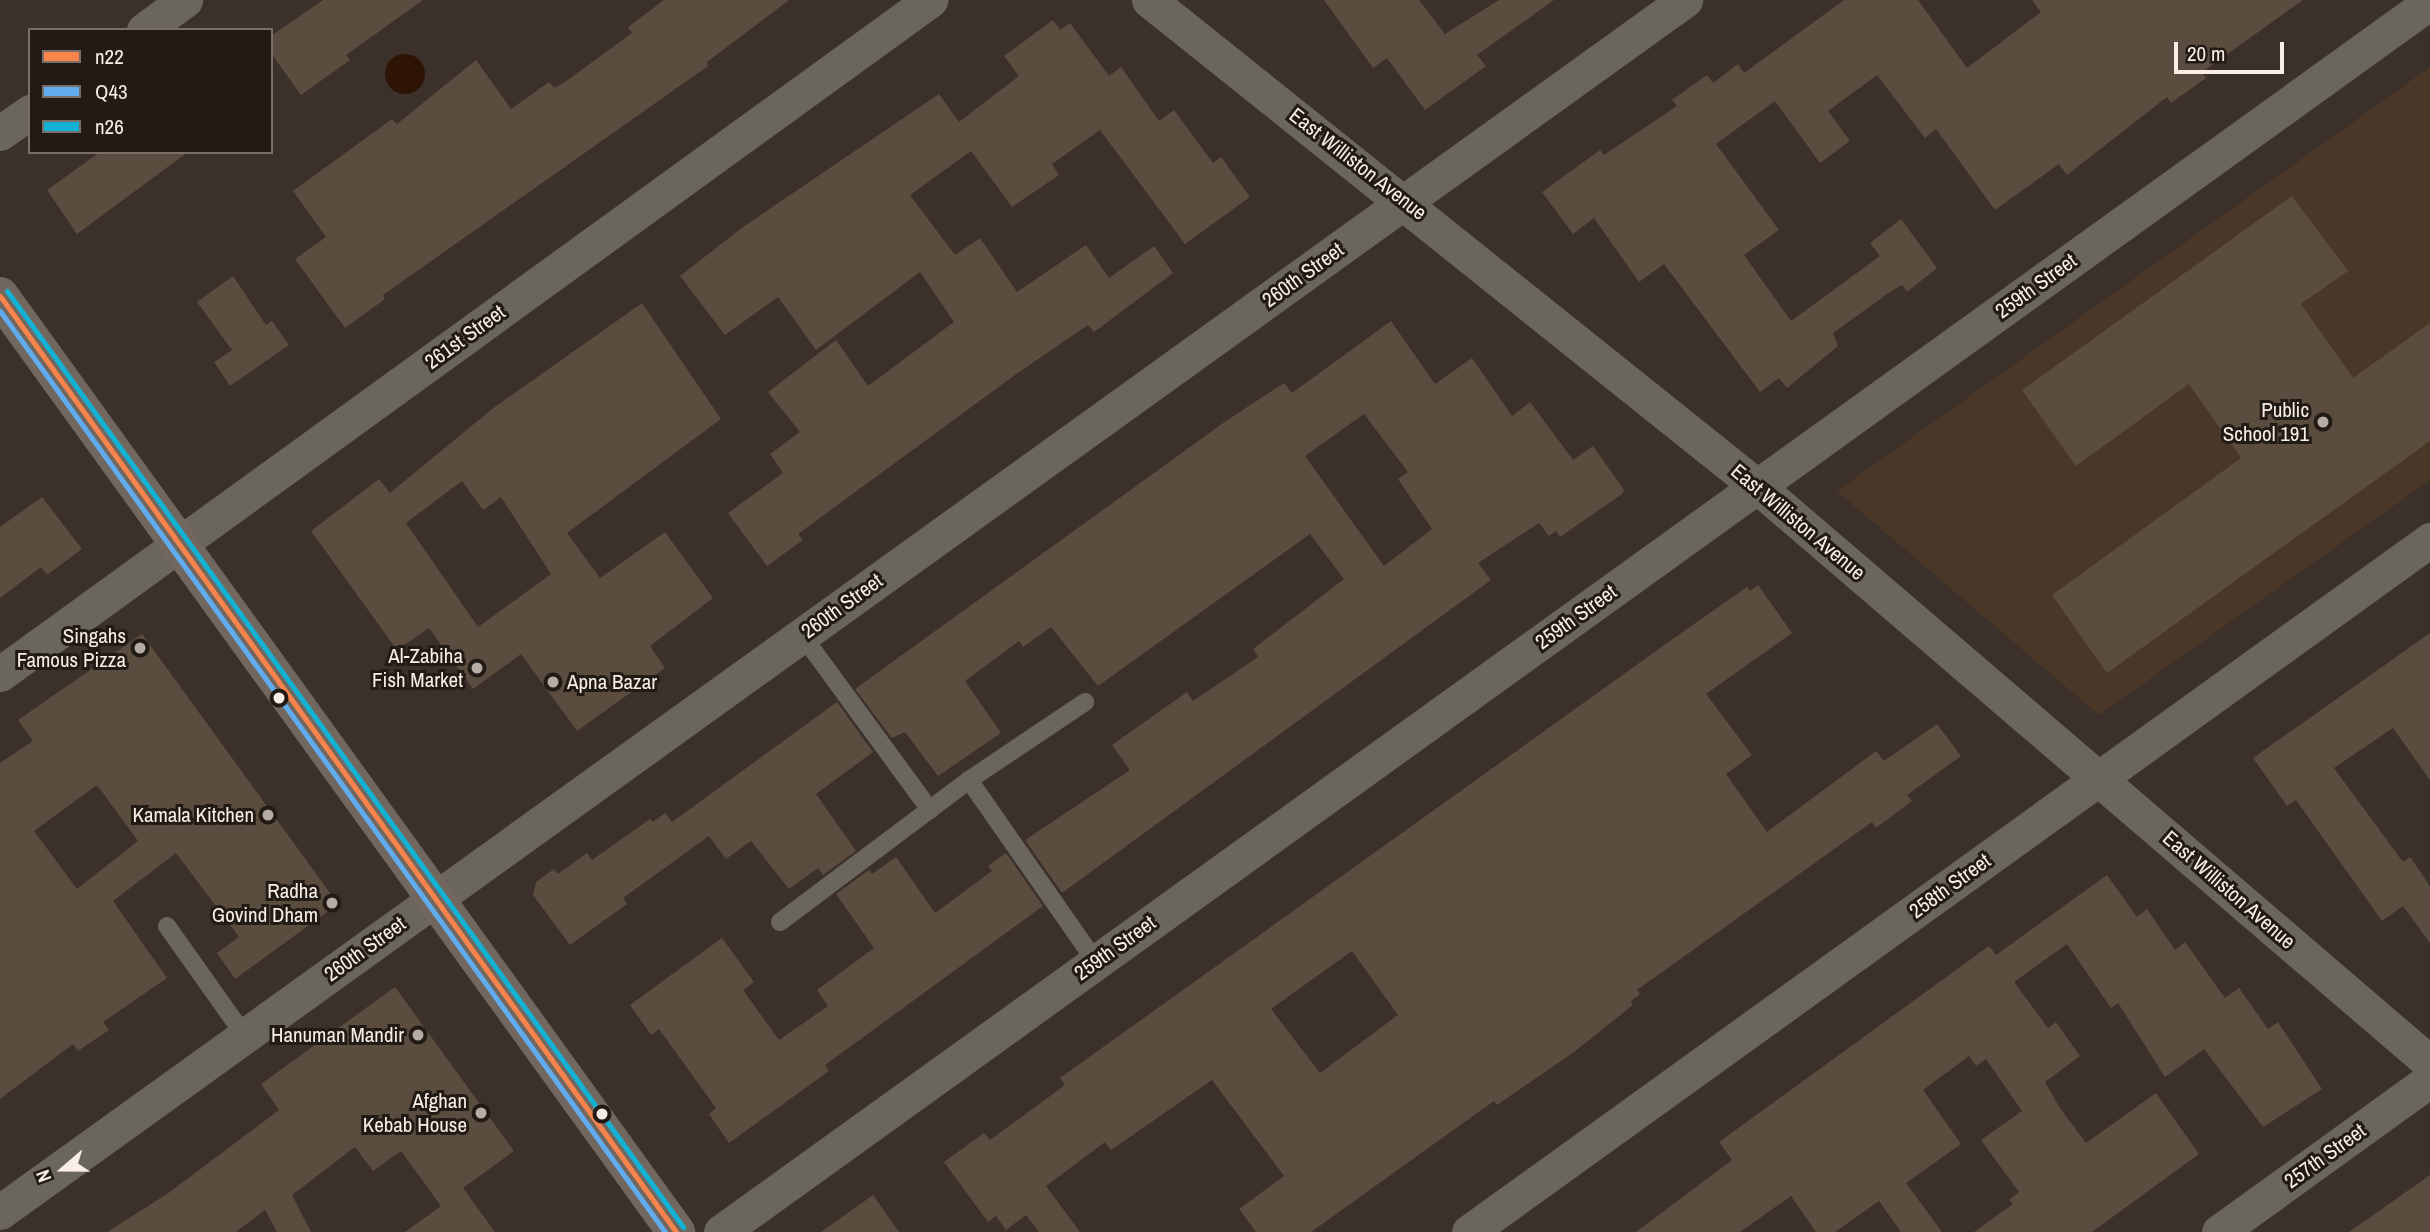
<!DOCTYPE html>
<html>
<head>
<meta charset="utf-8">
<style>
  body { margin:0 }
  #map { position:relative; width:2430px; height:1232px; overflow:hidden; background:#3b312a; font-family:"Archivo Narrow",sans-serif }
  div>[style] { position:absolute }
  .built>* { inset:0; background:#4b3727 }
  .water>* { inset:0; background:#2d1404 }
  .round { border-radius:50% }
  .building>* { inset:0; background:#5a4c3f }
  .lane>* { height:18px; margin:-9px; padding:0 9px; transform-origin:9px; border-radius:9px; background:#6b6560 }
  .street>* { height:35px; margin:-17.5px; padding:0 17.5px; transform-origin:17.5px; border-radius:17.5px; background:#6b6560 }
  .primary>* { height:38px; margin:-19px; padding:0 19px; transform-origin:19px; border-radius:19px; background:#71675f }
  .bus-1>* { height:5px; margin:-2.5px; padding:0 2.5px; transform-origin:2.5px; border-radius:2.5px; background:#f8844c }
  .bus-2>* { height:5px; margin:-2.5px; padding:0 2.5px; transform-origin:2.5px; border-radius:2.5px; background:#60acee }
  .bus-3>* { height:5px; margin:-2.5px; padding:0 2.5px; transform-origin:2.5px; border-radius:2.5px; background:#13b2d5 }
  .dots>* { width:19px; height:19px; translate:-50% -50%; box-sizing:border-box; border:4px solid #221a14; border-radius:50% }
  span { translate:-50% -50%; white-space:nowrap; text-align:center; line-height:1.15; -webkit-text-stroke:6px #221a14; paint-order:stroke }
  .street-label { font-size:21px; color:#f8eee5 }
  .poi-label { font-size:21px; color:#f8eee5 }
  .right { translate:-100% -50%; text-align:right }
  .left { translate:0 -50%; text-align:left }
  .legend { position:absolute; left:28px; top:28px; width:245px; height:126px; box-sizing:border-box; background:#221a14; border:2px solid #786f68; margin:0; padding:9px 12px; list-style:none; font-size:21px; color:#f8eee5 }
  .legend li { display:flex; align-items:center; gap:14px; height:35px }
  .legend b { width:35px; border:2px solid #786f68 }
  .north { position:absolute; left:28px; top:1134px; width:70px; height:70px; -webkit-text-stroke:5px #221a14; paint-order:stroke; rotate:250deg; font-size:19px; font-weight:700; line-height:28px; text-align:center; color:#f8eee5 }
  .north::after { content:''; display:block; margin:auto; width:24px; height:32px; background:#f8eee5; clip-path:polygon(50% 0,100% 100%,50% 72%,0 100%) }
  .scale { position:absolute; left:2174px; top:42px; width:110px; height:32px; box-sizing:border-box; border:4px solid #f8eee5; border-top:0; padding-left:9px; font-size:21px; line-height:24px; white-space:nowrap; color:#f8eee5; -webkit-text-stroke:5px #221a14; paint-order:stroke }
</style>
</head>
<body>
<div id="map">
  <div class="built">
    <div style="clip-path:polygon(2430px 67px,2430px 480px,2099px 715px,1837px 491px)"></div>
  </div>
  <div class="water">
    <div class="round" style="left:385px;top:54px;width:40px;height:40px"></div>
  </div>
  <div class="building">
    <div style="clip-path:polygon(323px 0,423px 0,346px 55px,350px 60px,301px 95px,271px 53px,271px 36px)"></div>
    <div style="clip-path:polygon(664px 0,789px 0,707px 62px,708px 66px,383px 295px,385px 299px,345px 328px,295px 259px,326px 237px,293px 191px,392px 119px,397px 124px,476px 60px,511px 109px,549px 82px,554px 88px,565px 82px,632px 33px,628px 27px)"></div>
    <div style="clip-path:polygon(1324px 0,1419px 0,1445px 34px,1499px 0,1554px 0,1477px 55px,1486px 66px,1425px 110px,1387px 58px,1373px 68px)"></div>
    <div style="clip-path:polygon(1844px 0,1918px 0,1967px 68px,2041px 12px,2032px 0,2303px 0,2202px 72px,2206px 78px,2171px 103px,2167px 97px,2067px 175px,2059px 164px,1995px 210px,1936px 129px,1925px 138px,1877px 75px,1828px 111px,1850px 141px,1820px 163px,1775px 101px,1716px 144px,1779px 230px,1744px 255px,1791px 321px,1880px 256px,1870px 243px,1901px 219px,1937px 268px,1907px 292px,1902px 285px,1890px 292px,1833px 333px,1838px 346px,1787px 388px,1779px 378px,1760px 392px,1664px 264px,1639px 282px,1594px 218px,1573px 234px,1542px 192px,1600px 150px,1604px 155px,1677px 106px,1672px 100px,1707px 75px,1713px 83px,1738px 64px,1744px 73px)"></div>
    <div style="clip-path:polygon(1053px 20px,1060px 30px,1070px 23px,1109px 76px,1121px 67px,1159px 121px,1174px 110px,1213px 163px,1221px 157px,1250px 197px,1185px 244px,1100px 130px,1052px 164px,1059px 175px,1012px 207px,971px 151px,910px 195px,955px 255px,980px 238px,1017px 292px,1086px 245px,1109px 278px,1154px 246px,1173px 273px,1094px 332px,1088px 325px,1015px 375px,798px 534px,803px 540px,767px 566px,728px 513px,783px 473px,770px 454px,800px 432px,768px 392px,836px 340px,868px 386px,954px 322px,920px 272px,816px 350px,778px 297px,725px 335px,680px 276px,743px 227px,939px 94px,959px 122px,1019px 76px,1004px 56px)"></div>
    <div style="clip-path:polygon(100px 152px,188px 152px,77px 234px,47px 190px)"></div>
    <div style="clip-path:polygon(2292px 196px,2348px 271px,2301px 304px,2353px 378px,2430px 323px,2430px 441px,2107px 673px,2052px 595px,2241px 458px,2189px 384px,2076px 466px,2022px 390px)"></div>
    <div style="clip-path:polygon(233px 276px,266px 325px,272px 321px,289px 345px,230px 386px,214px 362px,232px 350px,197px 302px)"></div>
    <div style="clip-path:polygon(evenodd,642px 303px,721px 419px,567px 533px,600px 578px,665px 532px,713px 598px,650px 646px,665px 668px,577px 731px,521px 654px,473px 689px,429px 628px,397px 650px,311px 531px,379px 479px,390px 493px,492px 409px,642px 303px,462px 481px,483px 510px,501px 497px,551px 574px,478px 627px,406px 523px,462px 481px)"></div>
    <div style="clip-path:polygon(evenodd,1391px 321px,1435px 384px,1472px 358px,1512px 416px,1530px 402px,1573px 460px,1593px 446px,1624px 490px,1622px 494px,1560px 537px,1556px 531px,1549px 536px,1539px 523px,1478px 563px,1491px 580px,1062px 893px,1025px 840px,1130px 770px,1112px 745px,1187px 692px,1193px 701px,1258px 657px,1253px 649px,1344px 579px,1310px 534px,1098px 686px,1051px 627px,1023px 647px,1019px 641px,965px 681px,1001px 733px,938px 776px,905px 732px,892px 738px,855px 689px,1226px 421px,1284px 383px,1292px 393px,1391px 321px,1364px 414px,1408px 472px,1398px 479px,1432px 529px,1384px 566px,1305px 456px,1364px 414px)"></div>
    <div style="clip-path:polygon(42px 497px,82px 549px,47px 575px,41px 567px,0 598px,0 527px)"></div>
    <div style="clip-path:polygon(evenodd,1758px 585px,1792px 633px,1706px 694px,1752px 755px,1726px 774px,1767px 832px,1876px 751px,1884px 761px,1937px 724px,1961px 756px,1907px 795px,1912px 801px,1876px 828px,1872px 822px,1637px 990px,1640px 994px,1631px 1001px,1633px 1005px,1574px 1052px,1497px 1105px,1494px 1101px,1311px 1232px,1256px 1232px,1239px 1209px,1284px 1176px,1212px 1080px,1111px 1150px,1105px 1142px,1046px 1186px,1080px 1232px,1039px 1232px,1026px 1215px,1006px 1230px,996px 1216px,988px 1222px,944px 1162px,984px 1133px,990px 1140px,1065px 1085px,1060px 1078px,1677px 636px,1747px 587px,1750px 591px,1758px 585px,1352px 951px,1398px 1015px,1320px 1073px,1271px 1009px,1352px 951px)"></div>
    <div style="clip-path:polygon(2430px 633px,2430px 780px,2393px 728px,2334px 768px,2403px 862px,2410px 857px,2430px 886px,2430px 943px,2403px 906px,2382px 921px,2296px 800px,2287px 806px,2253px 758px)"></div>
    <div style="clip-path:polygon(evenodd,142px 634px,338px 904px,235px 979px,217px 953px,239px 937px,176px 853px,113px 901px,167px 978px,103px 1022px,109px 1030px,78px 1051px,73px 1044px,0 1099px,0 763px,33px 741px,18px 720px,142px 634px,97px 785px,138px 841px,77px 889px,34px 831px,97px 785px)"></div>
    <div style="clip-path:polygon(837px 702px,873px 752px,816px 794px,856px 851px,823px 875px,818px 868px,789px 889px,751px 841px,726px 859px,709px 836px,623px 898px,627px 904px,570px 945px,533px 895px,536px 882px,554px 869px,558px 874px,587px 853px,592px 860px,650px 819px,653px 822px,665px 813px,672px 822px)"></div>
    <div style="clip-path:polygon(1006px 853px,1043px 906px,825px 1065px,829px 1071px,729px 1143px,709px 1114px,716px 1108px,659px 1029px,651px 1035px,630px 1005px,722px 938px,754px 982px,743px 990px,779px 1040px,828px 1006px,817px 990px,874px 948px,836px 894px,869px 870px,872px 874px,896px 857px,935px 913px,992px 871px,988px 866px)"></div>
    <div style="clip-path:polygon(2107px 875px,2137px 917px,2147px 909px,2175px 950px,2185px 942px,2225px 998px,2239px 988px,2268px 1029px,2278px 1022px,2322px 1089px,2263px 1127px,2204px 1049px,2165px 1077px,2118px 1003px,2111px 1008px,2067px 944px,2014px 982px,2048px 1028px,2056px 1022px,2080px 1056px,2045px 1082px,2060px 1108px,2086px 1143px,2156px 1093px,2199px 1154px,2092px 1232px,1974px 1232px,2013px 1204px,2009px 1200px,2019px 1192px,1981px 1140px,2022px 1111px,1986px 1059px,1976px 1066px,1969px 1056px,1923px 1090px,1961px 1144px,1906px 1183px,1942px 1232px,1901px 1232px,1879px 1201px,1835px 1232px,1816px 1232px,1791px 1196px,1740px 1232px,1636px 1232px,1732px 1160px,1719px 1142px,1989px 946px,1996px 955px)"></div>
    <div style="clip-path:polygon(395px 987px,514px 1151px,463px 1188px,495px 1232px,405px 1232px,441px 1206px,401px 1151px,373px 1171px,355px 1147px,292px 1195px,311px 1232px,277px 1232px,265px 1210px,236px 1232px,107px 1232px,167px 1194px,279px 1110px,261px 1084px)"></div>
    <div style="clip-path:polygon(2430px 1175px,2430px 1232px,2349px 1232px)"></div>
    <div style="clip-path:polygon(873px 1195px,899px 1232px,821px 1232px)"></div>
  </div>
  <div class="lane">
    <div style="left:802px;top:635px;width:217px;rotate:53.8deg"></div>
    <div style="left:969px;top:780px;width:222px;rotate:55.1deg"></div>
    <div style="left:780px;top:922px;width:236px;rotate:-36.9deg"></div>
    <div style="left:969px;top:780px;width:140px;rotate:-33.9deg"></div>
    <div style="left:167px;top:926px;width:135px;rotate:54.7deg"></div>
  </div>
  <div class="street">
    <div style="left:1149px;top:0;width:780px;rotate:38.65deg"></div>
    <div style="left:1758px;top:487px;width:885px;rotate:40.6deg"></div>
    <div style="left:144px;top:30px;width:51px;rotate:-36.2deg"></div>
    <div style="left:0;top:133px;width:37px;rotate:-35deg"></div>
    <div style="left:0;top:674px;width:1149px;rotate:-35.93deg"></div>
    <div style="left:0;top:1212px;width:2076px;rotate:-35.73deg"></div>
    <div style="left:721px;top:1232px;width:2106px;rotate:-35.74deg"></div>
    <div style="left:1469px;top:1232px;width:1184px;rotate:-35.76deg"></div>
    <div style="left:2219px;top:1232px;width:260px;rotate:-35.8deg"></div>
  </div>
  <div class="primary">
    <div style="left:0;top:296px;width:1155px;rotate:54.16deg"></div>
  </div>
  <div class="bus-1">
    <div style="left:0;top:296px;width:1155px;rotate:54.16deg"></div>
  </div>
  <div class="bus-2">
    <div style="left:0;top:311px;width:1136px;rotate:54.17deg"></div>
  </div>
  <div class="bus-3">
    <div style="left:7px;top:291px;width:1155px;rotate:54.16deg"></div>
  </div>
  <div class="dots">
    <div style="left:2323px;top:422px;background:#b6aca4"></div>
    <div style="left:140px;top:648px;background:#b6aca4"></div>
    <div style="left:477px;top:668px;background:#b6aca4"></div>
    <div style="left:553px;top:682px;background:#b6aca4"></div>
    <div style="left:279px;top:698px;background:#f8eee5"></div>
    <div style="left:268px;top:815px;background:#b6aca4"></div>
    <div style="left:332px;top:903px;background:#b6aca4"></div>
    <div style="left:418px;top:1035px;background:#b6aca4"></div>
    <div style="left:481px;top:1113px;background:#b6aca4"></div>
    <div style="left:602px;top:1114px;background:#f8eee5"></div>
  </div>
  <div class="street-label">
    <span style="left:1358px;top:164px;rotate:38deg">East Williston Avenue</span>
    <span style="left:1303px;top:275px;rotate:-36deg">260th Street</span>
    <span style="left:2036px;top:286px;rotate:-36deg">259th Street</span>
    <span style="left:465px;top:337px;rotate:-36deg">261st Street</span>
    <span style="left:1798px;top:522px;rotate:40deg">East Williston Avenue</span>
    <span style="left:842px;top:606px;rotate:-36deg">260th Street</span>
    <span style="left:1576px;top:617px;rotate:-36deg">259th Street</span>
    <span style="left:1950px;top:886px;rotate:-36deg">258th Street</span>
    <span style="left:2229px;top:890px;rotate:41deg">East Williston Avenue</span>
    <span style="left:1115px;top:948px;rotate:-36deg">259th Street</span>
    <span style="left:365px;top:949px;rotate:-36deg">260th Street</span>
    <span style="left:2325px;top:1156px;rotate:-36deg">257th Street</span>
  </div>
  <div class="poi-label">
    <span class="right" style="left:2309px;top:422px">Public<br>School 191</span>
    <span class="right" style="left:126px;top:648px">Singahs<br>Famous Pizza</span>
    <span class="right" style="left:463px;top:668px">Al-Zabiha<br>Fish Market</span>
    <span class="left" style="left:567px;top:682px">Apna Bazar</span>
    <span class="right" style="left:254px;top:815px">Kamala Kitchen</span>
    <span class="right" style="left:318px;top:903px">Radha<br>Govind Dham</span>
    <span class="right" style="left:404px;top:1035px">Hanuman Mandir</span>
    <span class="right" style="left:467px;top:1113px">Afghan<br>Kebab House</span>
  </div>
  <ul class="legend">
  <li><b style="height:9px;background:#f8844c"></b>n22</li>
  <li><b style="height:9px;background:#60acee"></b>Q43</li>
  <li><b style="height:9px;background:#13b2d5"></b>n26</li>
  </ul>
  <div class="north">N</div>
  <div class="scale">20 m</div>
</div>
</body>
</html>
